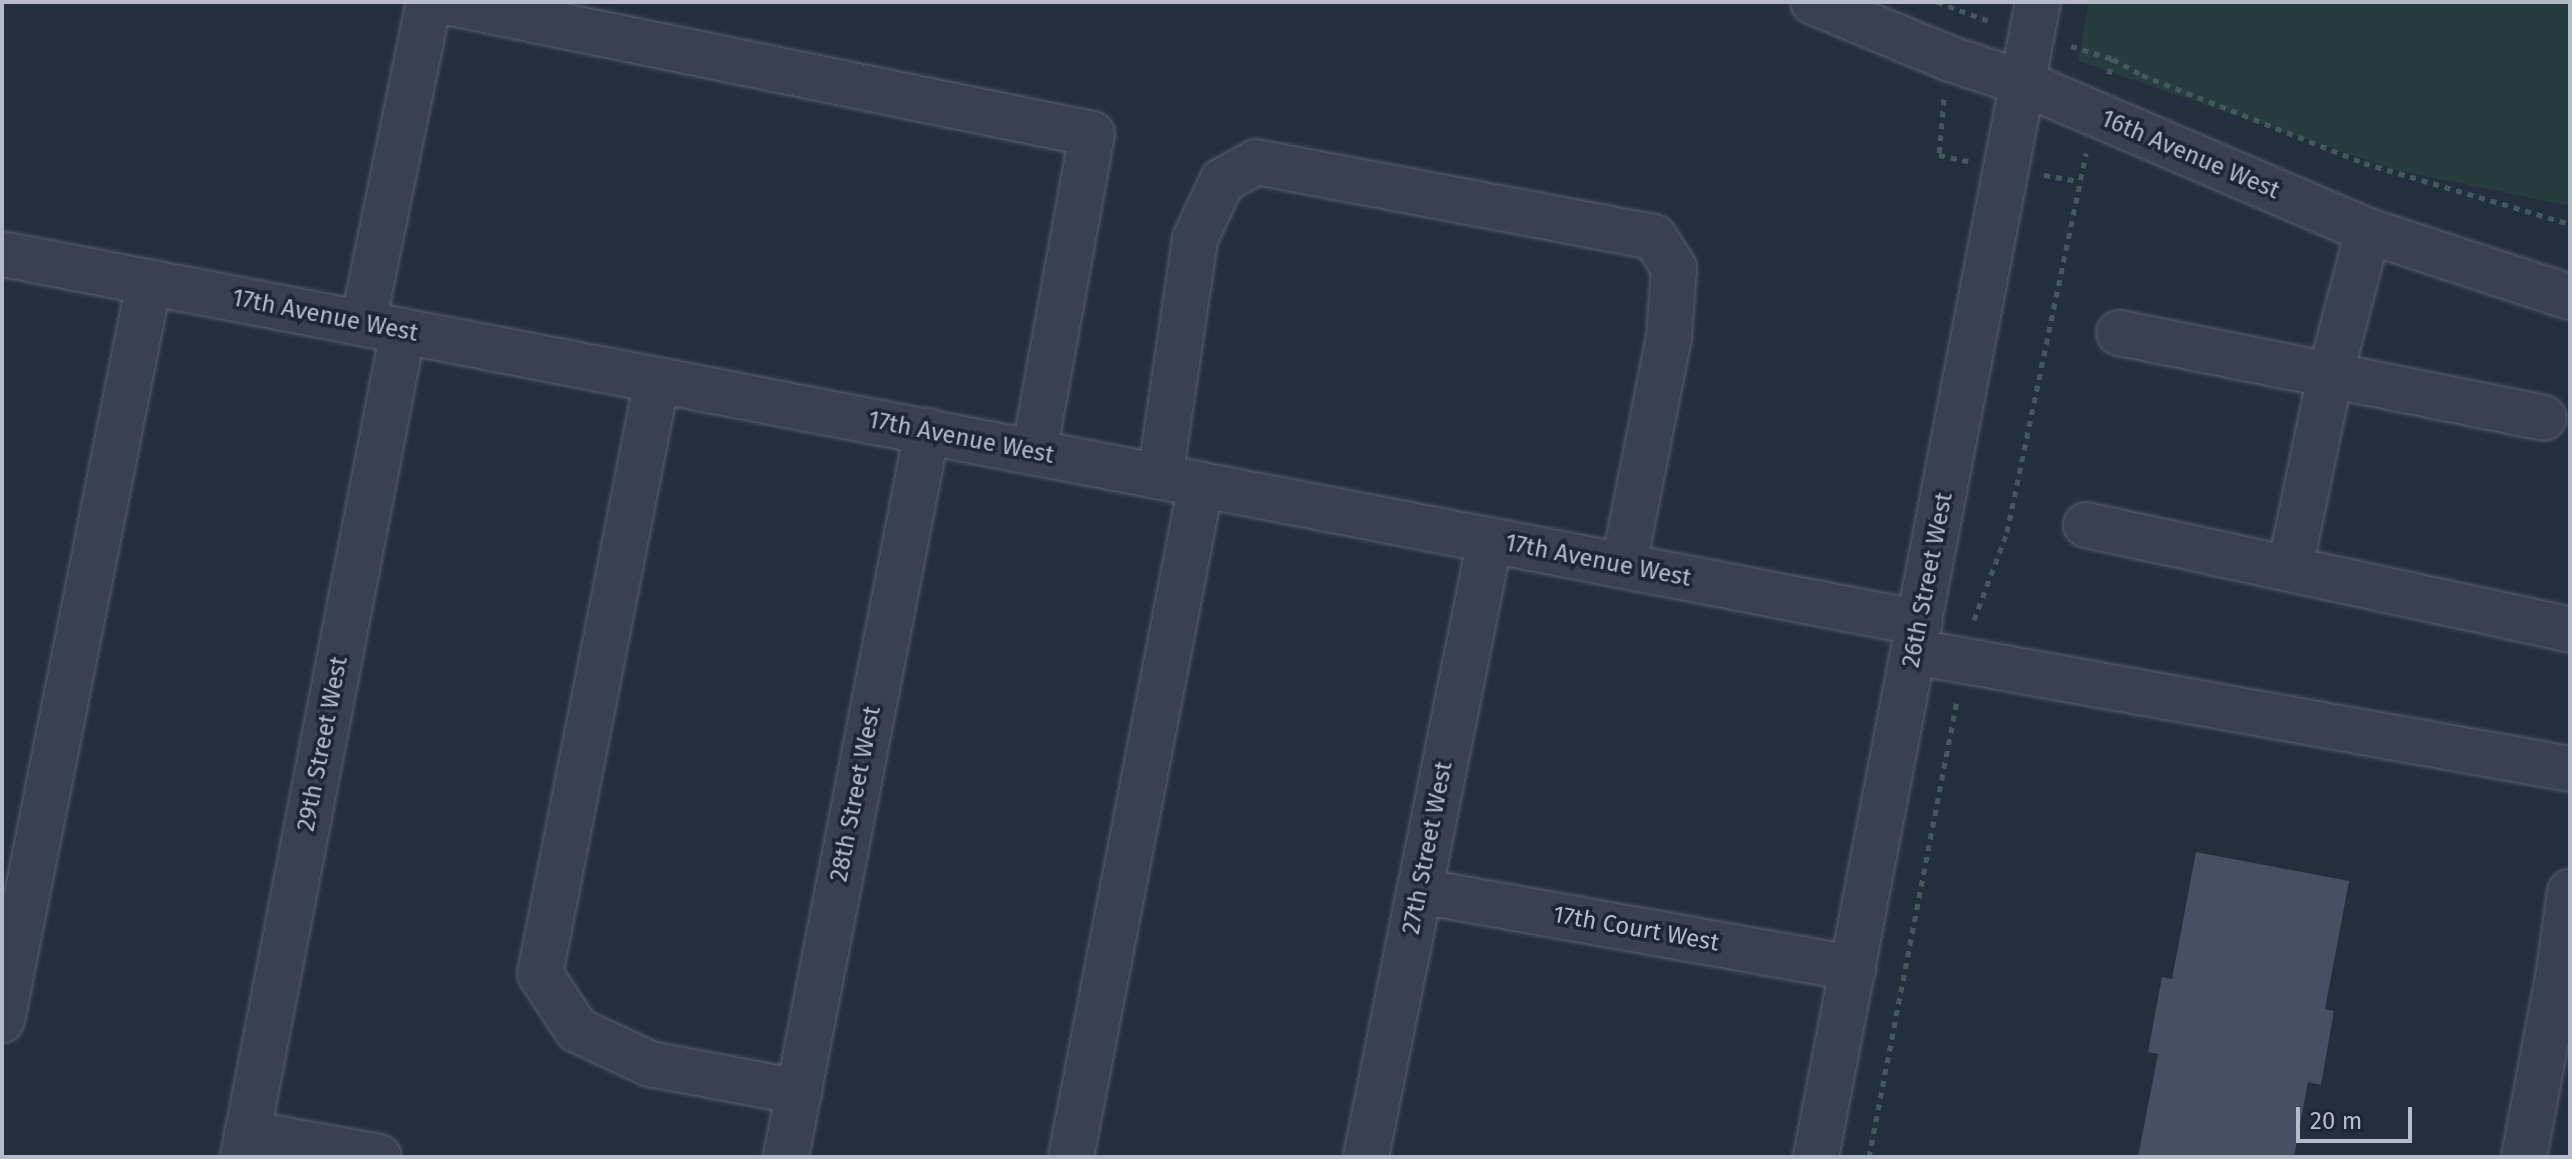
<!DOCTYPE html>
<html>
<head>
<meta charset="utf-8">
<style>
  body { margin:0 }
  #map { position:relative; width:2572px; height:1159px; overflow:hidden; background:#242f3e; font-family:"Fira Sans",sans-serif }
  div>[style] { position:absolute }
  .green>* { inset:0; background:#263c3f }
  .building>* { inset:0; background:#455162 }
  .path>* { height:5px; margin-top:-2.5px; transform-origin:0; background:repeating-linear-gradient(90deg,#44595c 0 6px,transparent 0 12px) }
  .roads { filter:drop-shadow(0 0 2px #565f6c) drop-shadow(0 0 2px #565f6c) }
  .minor>* { height:44px; margin:-22px; padding:0 22px; transform-origin:22px; border-radius:22px; background:#38414e }
  span { translate:-50% -50%; white-space:nowrap; text-align:center; line-height:1.15; -webkit-text-stroke:7px #1d2633; paint-order:stroke }
  .street-label { font-size:24px; color:#b4bcc9 }
  .frame { position:absolute; inset:0; border:4px solid #b4bcc9; pointer-events:none }
  .scale { position:absolute; left:2296px; top:1107px; width:116px; height:36px; box-sizing:border-box; border:4px solid #b4bcc9; border-top:0; padding-left:10px; font-size:24px; line-height:28px; white-space:nowrap; color:#b4bcc9; -webkit-text-stroke:6px #1d2633; paint-order:stroke }
</style>
</head>
<body>
<div id="map">
  <div class="green">
    <div style="clip-path:polygon(2089px 2px,2570px 2px,2570px 206px,2392px 169px,2078px 61px)"></div>
  </div>
  <div class="building">
    <div style="clip-path:polygon(2196px 852px,2349px 881px,2325px 1009px,2334px 1011px,2321px 1085px,2308px 1082px,2294px 1157px,2138px 1157px,2158px 1054px,2148px 1052px,2162px 977px,2172px 979px)"></div>
  </div>
  <div class="path">
    <div style="left:1937px;top:2px;width:59px;rotate:20deg"></div>
    <div style="left:2071px;top:46px;width:44px;rotate:17.2deg"></div>
    <div style="left:2113px;top:59px;width:33px;rotate:29deg"></div>
    <div style="left:2142px;top:75px;width:239px;rotate:21.6deg"></div>
    <div style="left:2364px;top:163px;width:215px;rotate:16.5deg"></div>
    <div style="left:2109px;top:74px;width:16px;rotate:-75deg"></div>
    <div style="left:1944px;top:99px;width:56px;rotate:95.1deg"></div>
    <div style="left:1939px;top:155px;width:30px;rotate:12deg"></div>
    <div style="left:2044px;top:175px;width:35px;rotate:10deg"></div>
    <div style="left:1974px;top:620px;width:94px;rotate:-69.4deg"></div>
    <div style="left:2007px;top:532px;width:387px;rotate:-78.2deg"></div>
    <div style="left:1869px;top:1157px;width:465px;rotate:-79.1deg"></div>
  </div>
  <div class="roads">
    <div class="minor">
      <div style="left:446px;top:2px;width:659px;rotate:11.55deg"></div>
      <div style="left:1092px;top:134px;width:323px;rotate:100.3deg"></div>
      <div style="left:1813px;top:2px;width:146px;rotate:22.5deg"></div>
      <div style="left:1948px;top:58px;width:79px;rotate:18.4deg"></div>
      <div style="left:2023px;top:83px;width:375px;rotate:23.2deg"></div>
      <div style="left:2368px;top:231px;width:213px;rotate:18.1deg"></div>
      <div style="left:2px;top:254px;width:1953px;rotate:10.89deg"></div>
      <div style="left:363px;top:323px;width:328px;rotate:-78.4deg"></div>
      <div style="left:2119px;top:333px;width:433px;rotate:11.3deg"></div>
      <div style="left:657px;top:380px;width:605px;rotate:101.14deg"></div>
      <div style="left:540px;top:974px;width:67px;rotate:56.5deg"></div>
      <div style="left:577px;top:1030px;width:81px;rotate:25deg"></div>
      <div style="left:650px;top:1064px;width:152px;rotate:10.6deg"></div>
      <div style="left:1160px;top:477px;width:241px;rotate:-81.6deg"></div>
      <div style="left:1195px;top:239px;width:64px;rotate:-65deg"></div>
      <div style="left:1222px;top:181px;width:39px;rotate:-29deg"></div>
      <div style="left:1256px;top:162px;width:405px;rotate:10.7deg"></div>
      <div style="left:1654px;top:237px;width:37px;rotate:57deg"></div>
      <div style="left:1674px;top:268px;width:69px;rotate:94.1deg"></div>
      <div style="left:1669px;top:337px;width:232px;rotate:101.2deg"></div>
      <div style="left:2086px;top:525px;width:495px;rotate:12.2deg"></div>
      <div style="left:2290px;top:568px;width:196px;rotate:-78.2deg"></div>
      <div style="left:2330px;top:376px;width:150px;rotate:-75.3deg"></div>
      <div style="left:1915px;top:652px;width:665px;rotate:10.13deg"></div>
      <div style="left:1419px;top:891px;width:441px;rotate:10.1deg"></div>
      <div style="left:2px;top:1020px;width:752px;rotate:-78.73deg"></div>
      <div style="left:247px;top:1133px;width:134px;rotate:10.3deg"></div>
      <div style="left:243px;top:1157px;width:841px;rotate:-79.04deg"></div>
      <div style="left:786px;top:1157px;width:740px;rotate:-79.01deg"></div>
      <div style="left:1071px;top:1157px;width:685px;rotate:-79.07deg"></div>
      <div style="left:1366px;top:1157px;width:629px;rotate:-78.64deg"></div>
      <div style="left:1816px;top:1157px;width:1176px;rotate:-79.12deg"></div>
      <div style="left:2524px;top:1157px;width:189px;rotate:-79.3deg"></div>
      <div style="left:2559px;top:971px;width:80px;rotate:-82.1deg"></div>
    </div>
  </div>
  <div class="street-label">
    <span style="left:2190px;top:155px;rotate:23deg">16th Avenue West</span>
    <span style="left:325px;top:316px;rotate:11deg">17th Avenue West</span>
    <span style="left:961px;top:438px;rotate:11deg">17th Avenue West</span>
    <span style="left:1598px;top:561px;rotate:11deg">17th Avenue West</span>
    <span style="left:1928px;top:580px;rotate:-79deg">26th Street West</span>
    <span style="left:323px;top:744px;rotate:-79deg">29th Street West</span>
    <span style="left:856px;top:794px;rotate:-79deg">28th Street West</span>
    <span style="left:1428px;top:848px;rotate:-79deg">27th Street West</span>
    <span style="left:1636px;top:929px;rotate:10deg">17th Court West</span>
  </div>
  <div class="frame"></div>
  <div class="scale">20 m</div>
</div>
</body>
</html>
